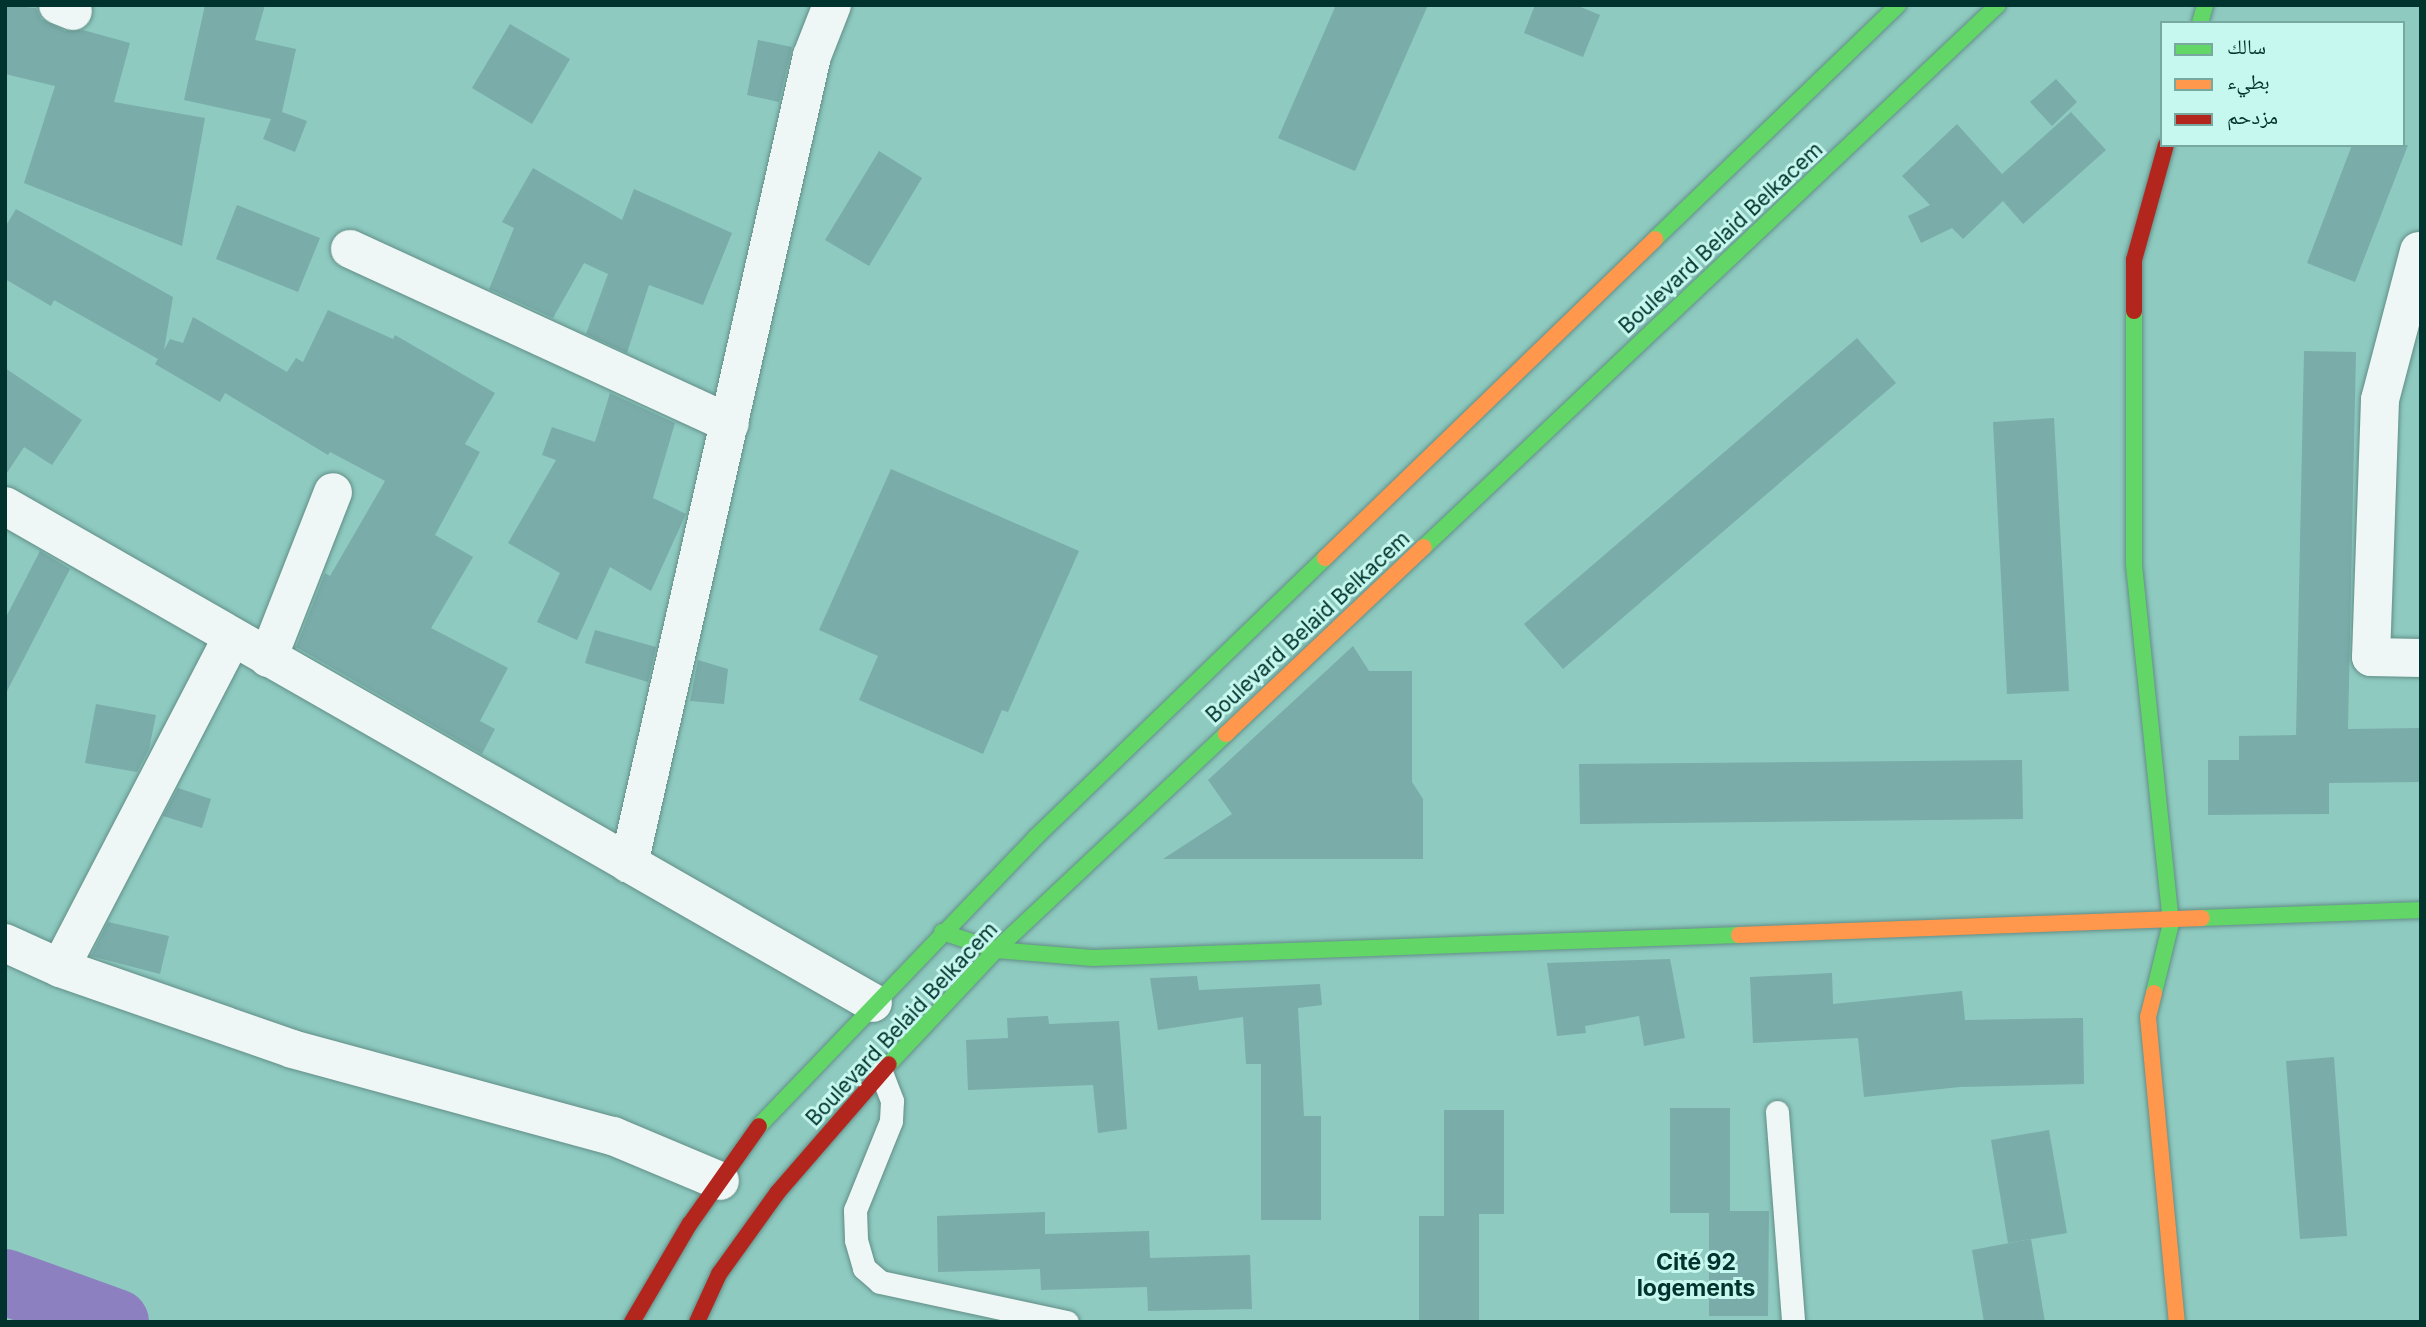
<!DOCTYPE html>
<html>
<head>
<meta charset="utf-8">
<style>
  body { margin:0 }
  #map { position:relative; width:2426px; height:1327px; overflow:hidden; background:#8ecac0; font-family:Inter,"Noto Naskh Arabic",sans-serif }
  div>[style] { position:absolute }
  .river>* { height:66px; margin:-33px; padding:0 33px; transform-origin:33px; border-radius:33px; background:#8c80c0 }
  .building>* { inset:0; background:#7aaca9 }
  .roads { filter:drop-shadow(0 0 2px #628e87) drop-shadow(0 0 2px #628e87) }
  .lane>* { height:23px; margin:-11.5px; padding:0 11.5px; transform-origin:11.5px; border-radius:11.5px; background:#eef7f6 }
  .street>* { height:38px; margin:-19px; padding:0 19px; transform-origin:19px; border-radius:19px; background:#eef7f6 }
  .fast>* { height:16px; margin:-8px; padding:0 8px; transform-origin:8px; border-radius:8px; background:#63d668 }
  .slow>* { height:16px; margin:-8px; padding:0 8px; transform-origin:8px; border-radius:8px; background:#ff974d }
  .jam>* { height:16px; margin:-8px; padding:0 8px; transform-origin:8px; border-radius:8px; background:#b3261e }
  span { translate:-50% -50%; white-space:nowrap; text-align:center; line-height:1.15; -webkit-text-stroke:6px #c7f8ef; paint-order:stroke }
  .street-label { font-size:21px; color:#00332d }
  .neighbourhood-label { font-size:23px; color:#00332d; font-weight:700 }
  .frame { position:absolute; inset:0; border:7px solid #00332d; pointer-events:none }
  .legend { position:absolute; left:2160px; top:21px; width:245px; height:126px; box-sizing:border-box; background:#c7f8ef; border:2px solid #77a9a1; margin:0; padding:9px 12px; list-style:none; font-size:21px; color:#00332d }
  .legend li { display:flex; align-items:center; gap:14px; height:35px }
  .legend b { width:35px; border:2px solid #77a9a1 }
</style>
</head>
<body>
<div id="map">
  <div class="river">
    <div style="left:5px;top:1282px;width:118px;rotate:19.8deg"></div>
  </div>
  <div class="building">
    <div style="clip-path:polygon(5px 5px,36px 8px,41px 19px,65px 31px,83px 30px,130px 43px,114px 102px,205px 118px,182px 246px,24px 183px,55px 86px,5px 74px)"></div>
    <div style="clip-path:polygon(205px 5px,265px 5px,255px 40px,296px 49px,282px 112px,307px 121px,295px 152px,263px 139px,271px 119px,184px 100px)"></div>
    <div style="clip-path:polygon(1336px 5px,1428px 5px,1355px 171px,1278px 138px)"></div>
    <div style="clip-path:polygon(1535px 5px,1576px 5px,1600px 15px,1583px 57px,1524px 33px)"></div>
    <div style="clip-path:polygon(510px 24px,570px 59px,532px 124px,472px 88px)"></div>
    <div style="clip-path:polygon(758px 40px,792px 47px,779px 102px,747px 95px)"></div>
    <div style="clip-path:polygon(2056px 79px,2077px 102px,2052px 126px,2030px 102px)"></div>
    <div style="clip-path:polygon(2071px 112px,2106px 150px,2023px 224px,2003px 201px,1963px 239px,1952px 228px,1921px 243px,1908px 216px,1930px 205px,1902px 176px,1957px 124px,2002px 174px)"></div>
    <div style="clip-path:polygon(2352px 145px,2408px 145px,2355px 282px,2307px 263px)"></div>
    <div style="clip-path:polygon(879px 151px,922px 178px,869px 266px,825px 240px)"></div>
    <div style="clip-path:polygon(533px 168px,622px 220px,634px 189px,732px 233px,703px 305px,649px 285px,627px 353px,586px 334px,608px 274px,584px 263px,553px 318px,489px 289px,514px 228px,502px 222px)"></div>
    <div style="clip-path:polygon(237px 205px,320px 238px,298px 292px,216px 259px)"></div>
    <div style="clip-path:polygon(16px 209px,173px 297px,164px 350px,170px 339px,183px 343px,193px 317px,287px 372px,296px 358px,303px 362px,328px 310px,393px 339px,395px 335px,495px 393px,465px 444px,480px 452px,435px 535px,473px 557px,431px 628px,508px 668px,480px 721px,495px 729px,482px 754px,296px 647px,325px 573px,330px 576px,385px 481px,330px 452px,328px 455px,225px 393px,220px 402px,155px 364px,158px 359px,54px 300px,51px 306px,5px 279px,5px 227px)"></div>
    <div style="clip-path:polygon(1857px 338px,1896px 383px,1563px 669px,1524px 624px)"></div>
    <div style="clip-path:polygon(2304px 351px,2356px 352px,2348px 729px,2421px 728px,2421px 782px,2329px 783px,2329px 814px,2208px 815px,2208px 760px,2239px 760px,2239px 736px,2296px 735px)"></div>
    <div style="clip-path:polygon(5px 368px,82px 420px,52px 465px,24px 447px,5px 476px)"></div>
    <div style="clip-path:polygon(610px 393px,675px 423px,653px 498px,686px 514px,651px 591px,610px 567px,577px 640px,537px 622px,560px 573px,508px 543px,556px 460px,542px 455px,552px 427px,595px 442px)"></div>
    <div style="clip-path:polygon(2054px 418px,2069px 691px,2007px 694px,1993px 422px)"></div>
    <div style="clip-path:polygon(891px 469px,1079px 551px,1008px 712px,1002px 710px,983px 754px,859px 700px,878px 656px,819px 630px)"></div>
    <div style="clip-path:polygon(40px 551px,70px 569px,5px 695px,5px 619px)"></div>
    <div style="clip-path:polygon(595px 630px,656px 647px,648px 682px,585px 663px)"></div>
    <div style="clip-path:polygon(1353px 646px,1369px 671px,1412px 671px,1412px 782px,1423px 799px,1423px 859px,1163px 859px,1232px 814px,1208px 780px)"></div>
    <div style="clip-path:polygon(698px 660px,728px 669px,724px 704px,690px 701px)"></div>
    <div style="clip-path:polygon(96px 704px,156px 715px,149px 749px,137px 772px,85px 763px)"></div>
    <div style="clip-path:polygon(2022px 760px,2023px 819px,1580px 824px,1579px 764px)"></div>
    <div style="clip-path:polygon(178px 788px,211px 799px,202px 828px,163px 816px)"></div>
    <div style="clip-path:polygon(108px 922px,169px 936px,160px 974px,91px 956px)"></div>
    <div style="clip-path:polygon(1670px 959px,1685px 1038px,1644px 1046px,1639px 1016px,1585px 1026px,1586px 1033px,1557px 1036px,1547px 963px)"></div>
    <div style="clip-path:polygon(1832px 973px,1833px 1004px,1962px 991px,1965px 1020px,2083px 1018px,2084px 1084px,1960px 1087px,1864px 1097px,1858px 1038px,1753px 1043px,1750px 977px)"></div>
    <div style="clip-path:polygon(1197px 976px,1199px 990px,1320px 984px,1322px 1005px,1298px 1008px,1304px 1116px,1321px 1116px,1321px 1220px,1261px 1220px,1261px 1064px,1246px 1064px,1243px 1017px,1158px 1030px,1150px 978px)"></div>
    <div style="clip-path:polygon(1048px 1016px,1049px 1024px,1119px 1021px,1127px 1129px,1098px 1133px,1093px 1085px,968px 1090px,966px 1040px,1008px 1038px,1007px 1018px)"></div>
    <div style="clip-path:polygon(2334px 1057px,2347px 1236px,2300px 1239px,2286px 1061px)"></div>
    <div style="clip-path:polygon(1670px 1108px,1730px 1108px,1730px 1211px,1769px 1211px,1768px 1316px,1709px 1316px,1709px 1213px,1670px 1213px)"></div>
    <div style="clip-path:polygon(1444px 1110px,1504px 1110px,1504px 1214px,1479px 1214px,1479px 1321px,1419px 1321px,1419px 1216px,1444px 1216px)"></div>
    <div style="clip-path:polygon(2049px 1130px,2067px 1233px,2008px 1243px,1991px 1140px)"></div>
    <div style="clip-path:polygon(1045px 1212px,1045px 1234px,1149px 1231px,1150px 1258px,1250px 1255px,1252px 1309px,1148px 1311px,1147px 1287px,1041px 1290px,1040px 1269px,938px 1272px,937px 1216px)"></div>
    <div style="clip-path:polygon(2031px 1239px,2045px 1322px,1984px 1322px,1972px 1250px)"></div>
  </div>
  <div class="roads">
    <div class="lane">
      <div style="left:881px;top:1072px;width:31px;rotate:69deg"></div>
      <div style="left:892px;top:1101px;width:20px;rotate:93deg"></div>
      <div style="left:891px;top:1121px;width:96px;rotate:112deg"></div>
      <div style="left:855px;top:1210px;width:30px;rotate:88deg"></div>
      <div style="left:856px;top:1240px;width:29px;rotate:74deg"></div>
      <div style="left:864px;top:1268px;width:21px;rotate:41deg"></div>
      <div style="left:880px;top:1282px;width:191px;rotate:12.1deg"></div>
      <div style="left:1777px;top:1112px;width:211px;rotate:85.6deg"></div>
    </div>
    <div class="street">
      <div style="left:58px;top:5px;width:16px;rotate:22deg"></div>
      <div style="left:350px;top:249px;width:418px;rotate:24.7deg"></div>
      <div style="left:2419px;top:251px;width:154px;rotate:104.7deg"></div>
      <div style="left:2380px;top:400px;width:257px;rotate:92deg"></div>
      <div style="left:2371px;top:657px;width:50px;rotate:1.1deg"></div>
      <div style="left:5px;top:506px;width:1000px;rotate:29.79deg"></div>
      <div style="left:268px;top:658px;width:178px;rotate:-68.6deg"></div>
      <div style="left:629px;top:864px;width:828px;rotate:-77.24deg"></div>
      <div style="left:812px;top:56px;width:55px;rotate:-68.6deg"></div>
      <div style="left:5px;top:943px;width:60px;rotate:24.4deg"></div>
      <div style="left:60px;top:968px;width:246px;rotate:19.2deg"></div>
      <div style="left:292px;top:1049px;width:333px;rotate:15.2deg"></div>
      <div style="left:613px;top:1136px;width:116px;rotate:22.8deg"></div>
      <div style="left:60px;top:968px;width:373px;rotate:-62.5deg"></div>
    </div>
    <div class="fast">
      <div style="left:2200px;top:23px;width:19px;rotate:-74deg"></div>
      <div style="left:1655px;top:239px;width:337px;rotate:-43.9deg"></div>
      <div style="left:2134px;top:311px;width:254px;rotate:90deg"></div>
      <div style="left:2134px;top:565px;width:360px;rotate:84.1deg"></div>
      <div style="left:2171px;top:923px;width:72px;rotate:103.7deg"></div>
      <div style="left:1424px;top:547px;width:789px;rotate:-43.36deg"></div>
      <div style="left:2202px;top:918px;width:219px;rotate:-2.1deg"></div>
      <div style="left:942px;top:932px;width:57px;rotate:18.4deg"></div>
      <div style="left:996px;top:950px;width:97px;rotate:4.7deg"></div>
      <div style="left:1093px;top:958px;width:646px;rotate:-2.04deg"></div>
      <div style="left:889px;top:1064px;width:156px;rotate:-46.8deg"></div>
      <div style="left:996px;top:950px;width:316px;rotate:-43.2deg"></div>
      <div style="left:759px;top:1126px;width:400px;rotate:-46.2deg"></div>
      <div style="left:1036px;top:837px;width:402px;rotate:-44deg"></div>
    </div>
    <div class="slow">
      <div style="left:1325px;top:558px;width:459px;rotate:-44deg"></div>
      <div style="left:1226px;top:734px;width:272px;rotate:-43.4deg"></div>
      <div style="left:1739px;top:935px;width:463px;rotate:-2.1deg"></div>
      <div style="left:2154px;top:993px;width:25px;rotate:104deg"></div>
      <div style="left:2148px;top:1017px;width:306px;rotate:84.6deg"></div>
    </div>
    <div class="jam">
      <div style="left:2134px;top:311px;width:51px;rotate:-90deg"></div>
      <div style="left:2134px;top:260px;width:119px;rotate:-74.5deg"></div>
      <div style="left:632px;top:1322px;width:113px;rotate:-59.6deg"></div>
      <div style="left:689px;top:1225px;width:121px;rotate:-54.7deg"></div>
      <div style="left:697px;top:1322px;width:53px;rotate:-65.4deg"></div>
      <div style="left:719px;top:1274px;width:101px;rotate:-54.3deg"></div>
      <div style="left:778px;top:1192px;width:169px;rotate:-49.1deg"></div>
    </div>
  </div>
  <div class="street-label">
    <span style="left:1721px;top:238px;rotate:-43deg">Boulevard Belaid Belkacem</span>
    <span style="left:1308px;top:627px;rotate:-43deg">Boulevard Belaid Belkacem</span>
    <span style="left:902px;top:1024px;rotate:-47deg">Boulevard Belaid Belkacem</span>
  </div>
  <div class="neighbourhood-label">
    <span style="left:1696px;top:1275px">Cité 92<br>logements</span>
  </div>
  <div class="frame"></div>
  <ul class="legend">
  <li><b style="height:9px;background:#63d668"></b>سالك</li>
  <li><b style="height:9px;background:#ff974d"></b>بطيء</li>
  <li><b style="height:9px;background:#b3261e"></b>مزدحم</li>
  </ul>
</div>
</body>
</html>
